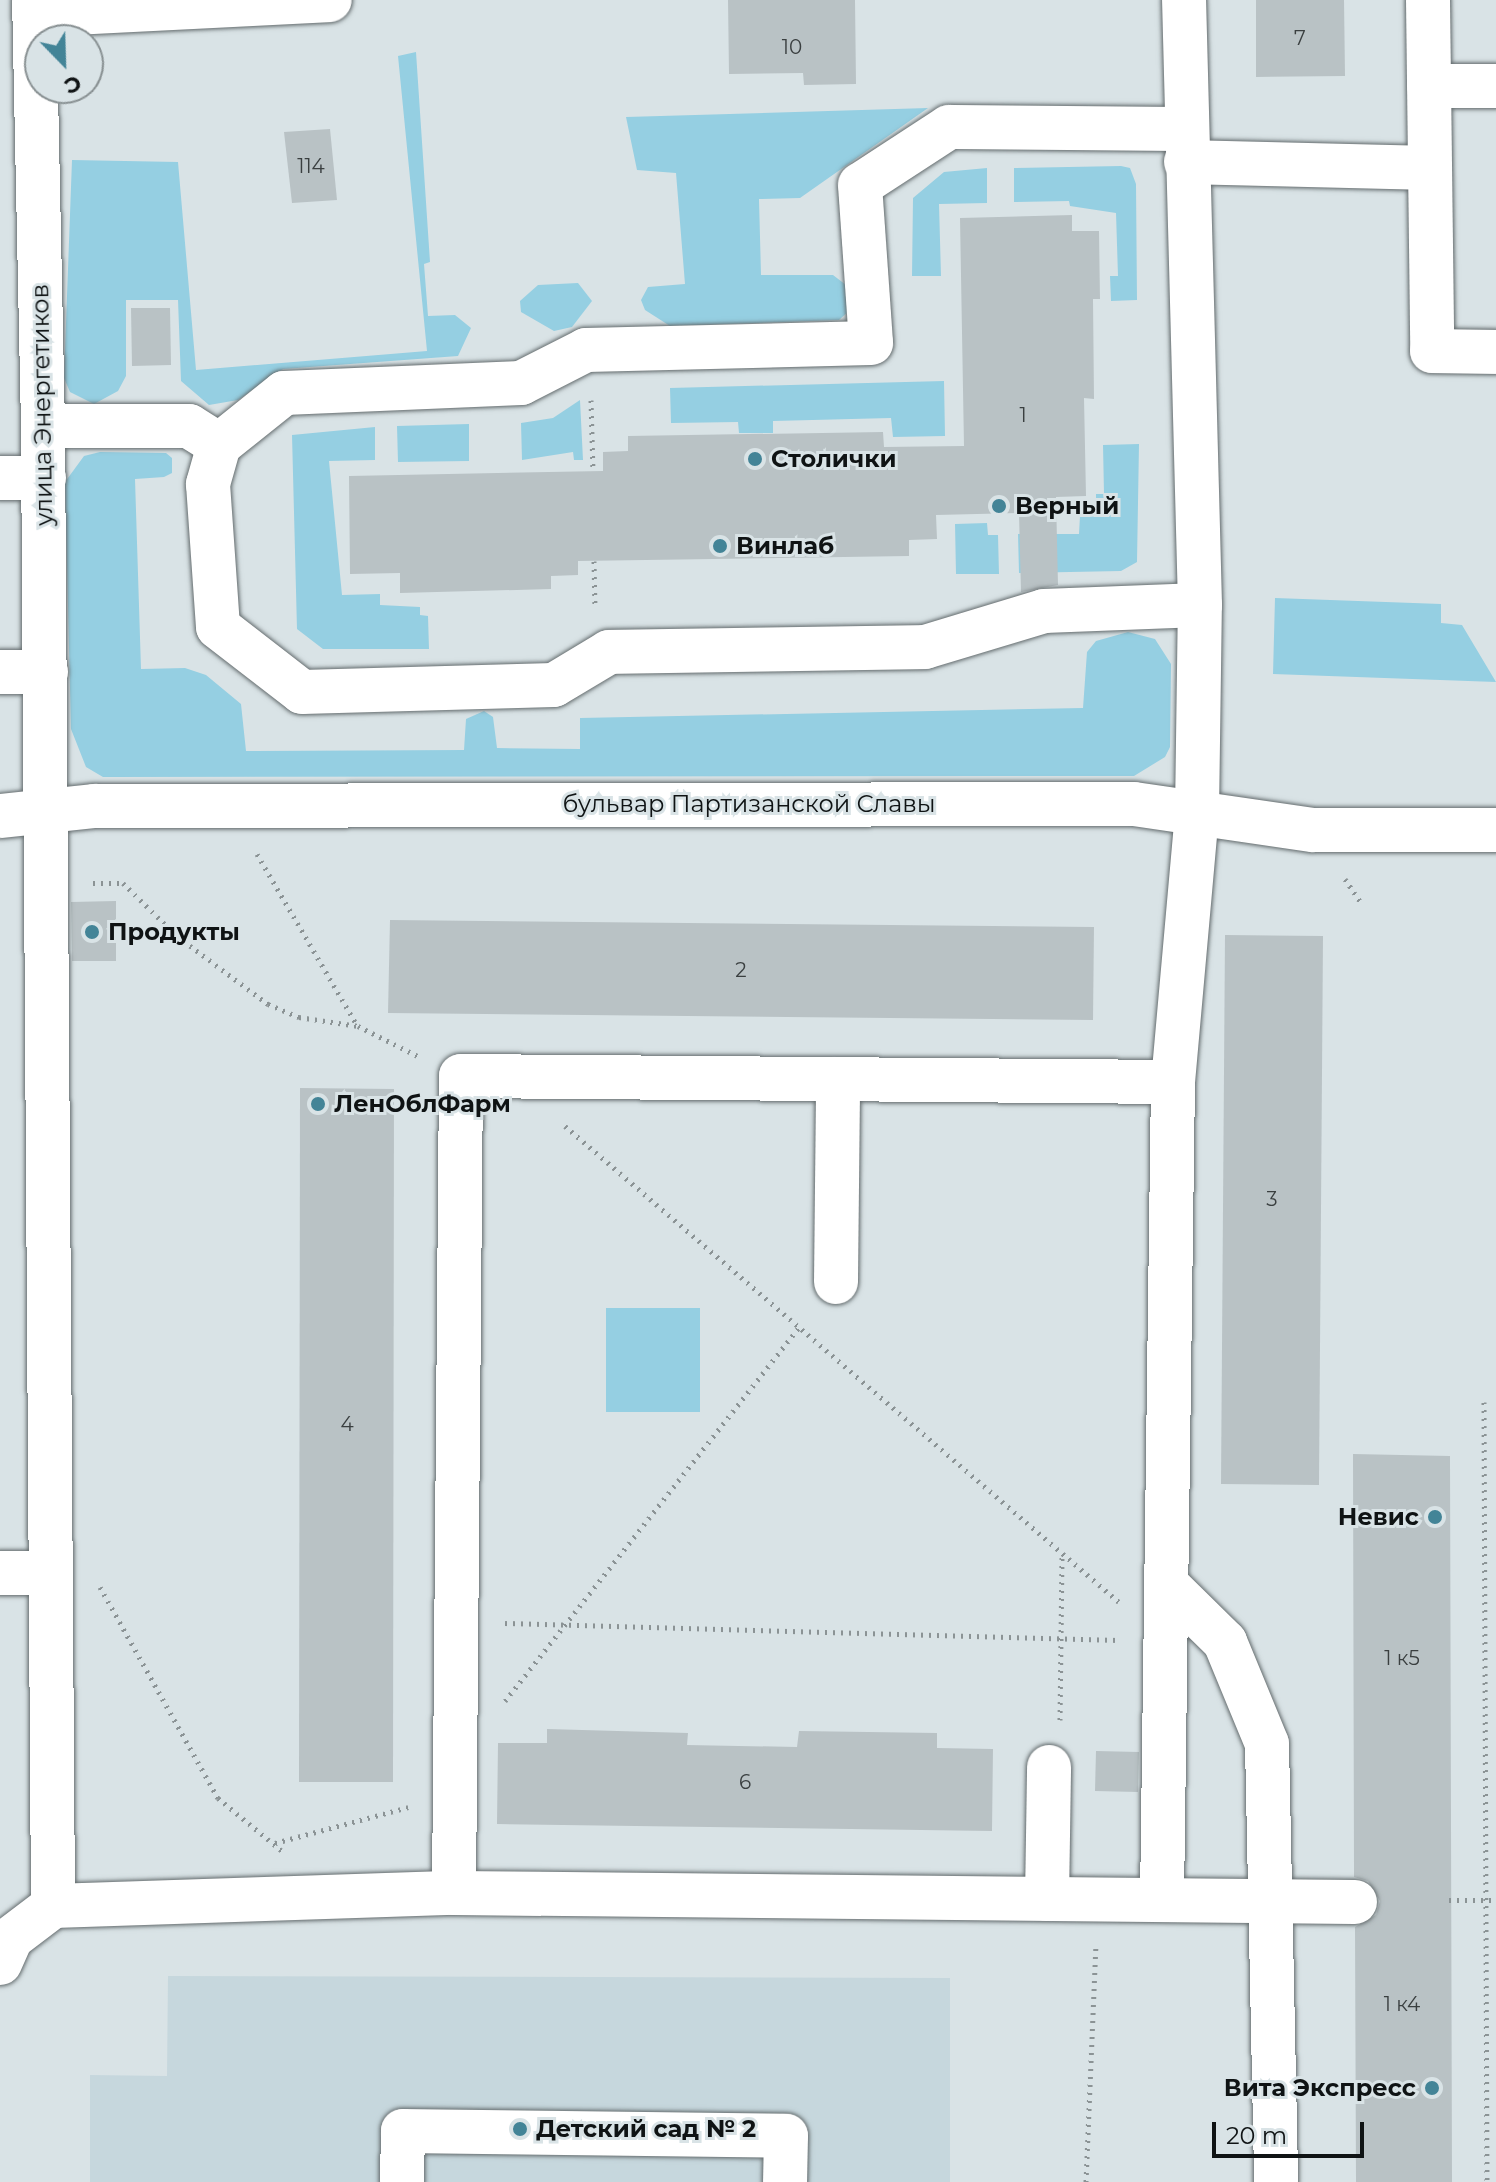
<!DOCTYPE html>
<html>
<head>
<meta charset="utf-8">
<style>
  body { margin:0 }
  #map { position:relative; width:1496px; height:2182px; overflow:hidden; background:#d9e3e6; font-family:Montserrat,sans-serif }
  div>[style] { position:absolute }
  .built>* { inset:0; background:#c6d7dd }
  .green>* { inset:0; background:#95cfe2 }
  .building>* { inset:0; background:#b9c2c5 }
  .path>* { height:5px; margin-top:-2.5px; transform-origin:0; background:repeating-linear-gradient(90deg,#8b9395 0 2px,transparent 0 8px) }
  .roads { filter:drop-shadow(0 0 2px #646c6e) drop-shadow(0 0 2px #646c6e) }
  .minor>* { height:44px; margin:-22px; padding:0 22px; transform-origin:22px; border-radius:22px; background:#fff }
  .dots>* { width:22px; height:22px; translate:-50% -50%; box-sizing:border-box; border:4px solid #d9e3e6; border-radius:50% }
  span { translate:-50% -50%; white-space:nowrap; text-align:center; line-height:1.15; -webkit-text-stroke:6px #d9e3e6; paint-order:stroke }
  .number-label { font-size:20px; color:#3a3f40 }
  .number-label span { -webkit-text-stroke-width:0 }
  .street-label { font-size:24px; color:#0f1314 }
  .poi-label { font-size:24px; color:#0f1314; font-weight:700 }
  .left { translate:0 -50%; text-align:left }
  .right { translate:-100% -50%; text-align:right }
  .north { position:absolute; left:24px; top:24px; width:80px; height:80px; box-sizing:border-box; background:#d9e3e6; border:2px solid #889092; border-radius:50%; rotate:157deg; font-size:22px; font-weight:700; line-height:32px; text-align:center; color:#0f1314 }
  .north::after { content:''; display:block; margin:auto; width:28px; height:36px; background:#438497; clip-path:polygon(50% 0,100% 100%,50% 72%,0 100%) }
  .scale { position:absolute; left:1212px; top:2122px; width:152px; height:36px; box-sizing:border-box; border:4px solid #0f1314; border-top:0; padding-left:10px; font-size:24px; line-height:28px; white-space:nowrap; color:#0f1314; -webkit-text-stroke:6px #d9e3e6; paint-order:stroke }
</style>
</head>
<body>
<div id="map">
  <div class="built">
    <div style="clip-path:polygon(168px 1976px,950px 1978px,950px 2182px,90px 2182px,90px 2075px,167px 2076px)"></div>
  </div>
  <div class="green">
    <div style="clip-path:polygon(416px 52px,430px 262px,424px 264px,428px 316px,455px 315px,471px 328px,458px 356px,283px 369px,238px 400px,209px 405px,181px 381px,178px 300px,126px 300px,126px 376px,118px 391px,94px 404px,70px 392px,64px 378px,72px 160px,178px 162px,196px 370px,427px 351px,398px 56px)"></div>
    <div style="clip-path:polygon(928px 108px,800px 198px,759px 199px,761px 275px,833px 275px,846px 285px,850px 310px,839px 320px,670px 326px,645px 310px,641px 300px,648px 287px,685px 284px,676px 173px,637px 170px,626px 117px)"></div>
    <div style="clip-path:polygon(1121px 166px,1130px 168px,1136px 184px,1137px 300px,1111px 301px,1110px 276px,1118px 276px,1116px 213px,1070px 206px,1069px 201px,1014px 202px,1014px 168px)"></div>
    <div style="clip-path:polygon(987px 168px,987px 203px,939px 204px,941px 276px,912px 276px,913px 198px,944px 172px)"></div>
    <div style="clip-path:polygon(578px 283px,592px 301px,572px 327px,554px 331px,521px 312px,520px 301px,538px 285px)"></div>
    <div style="clip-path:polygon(944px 381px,945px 436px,893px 437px,891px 418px,773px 421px,773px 433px,739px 433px,738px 422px,671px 423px,670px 388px)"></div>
    <div style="clip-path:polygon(580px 400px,583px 460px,574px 460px,573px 452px,522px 460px,521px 423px,553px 418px)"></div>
    <div style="clip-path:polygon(469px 424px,469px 461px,398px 462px,397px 426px)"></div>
    <div style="clip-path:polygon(375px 427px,375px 460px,329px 461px,342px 595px,380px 594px,380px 605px,420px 607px,420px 615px,428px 616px,429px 649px,323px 649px,297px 629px,292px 435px)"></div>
    <div style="clip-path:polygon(1139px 444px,1137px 562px,1121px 571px,1019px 573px,1018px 534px,1079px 534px,1080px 516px,1096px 516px,1096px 494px,1104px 494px,1103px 445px)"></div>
    <div style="clip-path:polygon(100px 452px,166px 453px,172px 458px,172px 473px,164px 477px,135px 479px,141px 669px,185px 668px,206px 675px,241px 704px,246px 751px,464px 750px,466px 719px,484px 711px,493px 717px,497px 748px,580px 749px,580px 718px,1083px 708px,1087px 652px,1096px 641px,1128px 632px,1155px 639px,1171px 664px,1170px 747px,1165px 757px,1134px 776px,103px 777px,86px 767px,71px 729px,65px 482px,84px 456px)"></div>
    <div style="clip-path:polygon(987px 523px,988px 535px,998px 535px,999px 574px,956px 574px,955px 524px)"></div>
    <div style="clip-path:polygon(1275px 598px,1441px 604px,1441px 623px,1462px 625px,1496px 682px,1273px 674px)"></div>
    <div style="clip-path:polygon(606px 1308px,700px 1308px,700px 1412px,606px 1412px)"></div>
  </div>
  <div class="building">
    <div style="clip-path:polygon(728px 0,855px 0,856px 84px,804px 85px,803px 73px,729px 74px)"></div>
    <div style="clip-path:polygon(1256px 0,1344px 0,1345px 76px,1256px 77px)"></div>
    <div style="clip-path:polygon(330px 129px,337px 200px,292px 203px,284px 132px)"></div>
    <div style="clip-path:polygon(1072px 215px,1072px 231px,1099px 231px,1100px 299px,1093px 299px,1094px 399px,1084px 398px,1086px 496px,1056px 497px,1058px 585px,1021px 592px,1019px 513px,936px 515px,937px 539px,909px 540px,909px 556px,578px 561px,578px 575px,551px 576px,551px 589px,400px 593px,400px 573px,350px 574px,349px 476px,603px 471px,603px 452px,628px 451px,628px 436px,883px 432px,884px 447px,964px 446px,960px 218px)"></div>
    <div style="clip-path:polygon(131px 308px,170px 308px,171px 365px,132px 366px)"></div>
    <div style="clip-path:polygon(116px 901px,116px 961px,72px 961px,71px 902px)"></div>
    <div style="clip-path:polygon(390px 920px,1094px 927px,1093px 1020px,388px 1013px)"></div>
    <div style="clip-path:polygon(1225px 935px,1323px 936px,1319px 1485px,1221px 1484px)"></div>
    <div style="clip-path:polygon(300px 1088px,394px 1089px,393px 1782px,299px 1782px)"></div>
    <div style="clip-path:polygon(1353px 1454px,1450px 1456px,1452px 2182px,1356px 2182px,1355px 1927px,1376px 1915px,1380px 1901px,1368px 1881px,1354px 1877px)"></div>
    <div style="clip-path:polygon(547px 1729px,688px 1733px,687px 1745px,797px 1747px,799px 1731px,937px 1733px,937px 1748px,993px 1749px,992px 1831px,497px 1824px,498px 1743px,547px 1743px)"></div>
    <div style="clip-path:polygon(1096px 1751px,1139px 1752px,1138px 1792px,1095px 1791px)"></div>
  </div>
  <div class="path">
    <div style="left:591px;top:400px;width:71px;rotate:88.4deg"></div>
    <div style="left:594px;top:561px;width:47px;rotate:88.8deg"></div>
    <div style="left:257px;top:854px;width:198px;rotate:59.7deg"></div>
    <div style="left:1345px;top:879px;width:27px;rotate:56deg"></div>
    <div style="left:93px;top:883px;width:30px"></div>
    <div style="left:123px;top:883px;width:76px;rotate:44.5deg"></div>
    <div style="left:177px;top:936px;width:114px;rotate:36.8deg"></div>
    <div style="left:268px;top:1004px;width:34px;rotate:23deg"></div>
    <div style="left:299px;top:1017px;width:60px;rotate:8.7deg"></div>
    <div style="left:358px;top:1026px;width:69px;rotate:26.6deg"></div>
    <div style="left:565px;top:1126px;width:730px;rotate:40.67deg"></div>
    <div style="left:1484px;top:1402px;width:780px;rotate:89.78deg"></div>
    <div style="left:100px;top:1587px;width:242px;rotate:60.8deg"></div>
    <div style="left:218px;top:1798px;width:83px;rotate:39.6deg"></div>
    <div style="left:505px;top:1623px;width:614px;rotate:1.59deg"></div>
    <div style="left:505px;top:1701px;width:479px;rotate:-51.8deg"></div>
    <div style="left:1060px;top:1720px;width:166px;rotate:-89.3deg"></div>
    <div style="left:275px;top:1843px;width:138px;rotate:-15.1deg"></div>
    <div style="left:1449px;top:1900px;width:47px"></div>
    <div style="left:1086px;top:2182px;width:234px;rotate:-87.6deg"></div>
  </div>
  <div class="roads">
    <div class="minor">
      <div style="left:1428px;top:0;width:351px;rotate:89.3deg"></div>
      <div style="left:1432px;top:351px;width:64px;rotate:0.9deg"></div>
      <div style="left:35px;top:15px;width:295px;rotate:-2.9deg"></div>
      <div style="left:1429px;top:86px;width:67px"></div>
      <div style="left:1185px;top:129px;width:236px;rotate:-179.5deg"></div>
      <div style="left:949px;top:127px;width:106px;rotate:146.9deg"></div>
      <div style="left:860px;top:185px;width:158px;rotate:86deg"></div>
      <div style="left:871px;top:343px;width:285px;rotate:178.6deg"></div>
      <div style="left:586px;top:350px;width:73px;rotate:153.1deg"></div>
      <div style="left:521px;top:383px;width:237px;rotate:177.6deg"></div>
      <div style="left:284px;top:393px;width:83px;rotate:141.3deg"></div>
      <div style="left:219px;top:445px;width:41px;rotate:105.8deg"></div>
      <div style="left:208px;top:484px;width:143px;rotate:86deg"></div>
      <div style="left:218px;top:627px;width:106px;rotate:37.7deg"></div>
      <div style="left:302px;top:692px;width:252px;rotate:-1.6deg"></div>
      <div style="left:554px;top:685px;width:64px;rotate:-31deg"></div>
      <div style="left:609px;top:652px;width:316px;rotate:-0.9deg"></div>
      <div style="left:925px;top:647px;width:124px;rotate:-16.8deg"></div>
      <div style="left:1044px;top:611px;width:156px;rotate:-2.2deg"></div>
      <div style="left:1186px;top:162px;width:244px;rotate:1.4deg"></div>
      <div style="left:43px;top:426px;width:146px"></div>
      <div style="left:189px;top:426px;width:36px;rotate:32deg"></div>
      <div style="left:0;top:478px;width:44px"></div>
      <div style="left:0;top:672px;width:46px"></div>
      <div style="left:0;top:816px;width:95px;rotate:-6.1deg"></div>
      <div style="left:94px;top:806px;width:1040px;rotate:-0.11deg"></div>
      <div style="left:1134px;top:804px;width:181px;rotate:8.3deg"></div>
      <div style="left:1313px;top:830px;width:183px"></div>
      <div style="left:836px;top:1282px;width:203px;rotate:-89.4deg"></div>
      <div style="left:0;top:1573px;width:48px"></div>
      <div style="left:1166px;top:1584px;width:83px;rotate:44.5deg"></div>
      <div style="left:1225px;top:1642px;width:110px;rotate:67.6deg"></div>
      <div style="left:1267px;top:1744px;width:438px;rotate:88.8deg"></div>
      <div style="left:454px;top:1893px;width:817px;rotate:-89.51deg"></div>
      <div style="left:461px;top:1076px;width:712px;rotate:0.48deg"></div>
      <div style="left:1047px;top:1899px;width:132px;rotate:-89.1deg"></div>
      <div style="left:1162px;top:1900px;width:818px;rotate:-89.23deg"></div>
      <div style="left:1173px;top:1082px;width:270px;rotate:-84.9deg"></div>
      <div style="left:1197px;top:813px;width:208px;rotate:-89.2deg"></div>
      <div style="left:1200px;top:605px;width:605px;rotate:-91.51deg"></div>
      <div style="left:53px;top:1906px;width:401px;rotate:-1.9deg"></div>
      <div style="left:454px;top:1893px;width:901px;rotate:0.57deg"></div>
      <div style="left:0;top:1963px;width:27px;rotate:-66deg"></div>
      <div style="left:11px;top:1938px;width:53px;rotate:-37.3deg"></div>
      <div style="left:53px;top:1906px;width:1480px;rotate:-90.39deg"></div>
      <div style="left:43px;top:426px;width:426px;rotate:-91.2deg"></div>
      <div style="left:402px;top:2182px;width:51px;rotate:-88.9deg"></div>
      <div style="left:403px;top:2131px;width:383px;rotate:0.7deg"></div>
      <div style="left:786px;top:2136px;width:46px;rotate:91.2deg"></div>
    </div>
  </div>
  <div class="dots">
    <div style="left:755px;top:459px;background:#438497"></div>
    <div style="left:999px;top:506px;background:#438497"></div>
    <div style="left:720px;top:546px;background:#438497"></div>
    <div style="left:92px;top:932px;background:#438497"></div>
    <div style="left:318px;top:1104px;background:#438497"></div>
    <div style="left:1435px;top:1517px;background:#438497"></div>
    <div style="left:1432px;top:2088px;background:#438497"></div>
    <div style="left:520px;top:2129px;background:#438497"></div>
  </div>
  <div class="number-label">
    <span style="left:1300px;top:38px">7</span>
    <span style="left:792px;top:47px">10</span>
    <span style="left:311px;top:166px">114</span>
    <span style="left:1023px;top:415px">1</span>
    <span style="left:741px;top:970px">2</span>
    <span style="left:1272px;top:1199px">3</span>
    <span style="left:347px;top:1424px">4</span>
    <span style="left:1402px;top:1658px">1 к5</span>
    <span style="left:745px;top:1782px">6</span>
    <span style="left:1402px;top:2004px">1 к4</span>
  </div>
  <div class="street-label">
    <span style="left:42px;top:405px;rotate:-91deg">улица Энергетиков</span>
    <span style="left:749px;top:804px">бульвар Партизанской Славы</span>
  </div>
  <div class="poi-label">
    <span class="left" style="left:771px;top:459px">Столички</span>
    <span class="left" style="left:1015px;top:506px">Верный</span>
    <span class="left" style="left:736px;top:546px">Винлаб</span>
    <span class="left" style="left:108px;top:932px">Продукты</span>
    <span class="left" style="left:334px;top:1104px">ЛенОблФарм</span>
    <span class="right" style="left:1419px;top:1517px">Невис</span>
    <span class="right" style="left:1416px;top:2088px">Вита Экспресс</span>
    <span class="left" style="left:536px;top:2129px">Детский сад № 2</span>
  </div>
  <div class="north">С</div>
  <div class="scale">20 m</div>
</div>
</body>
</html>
